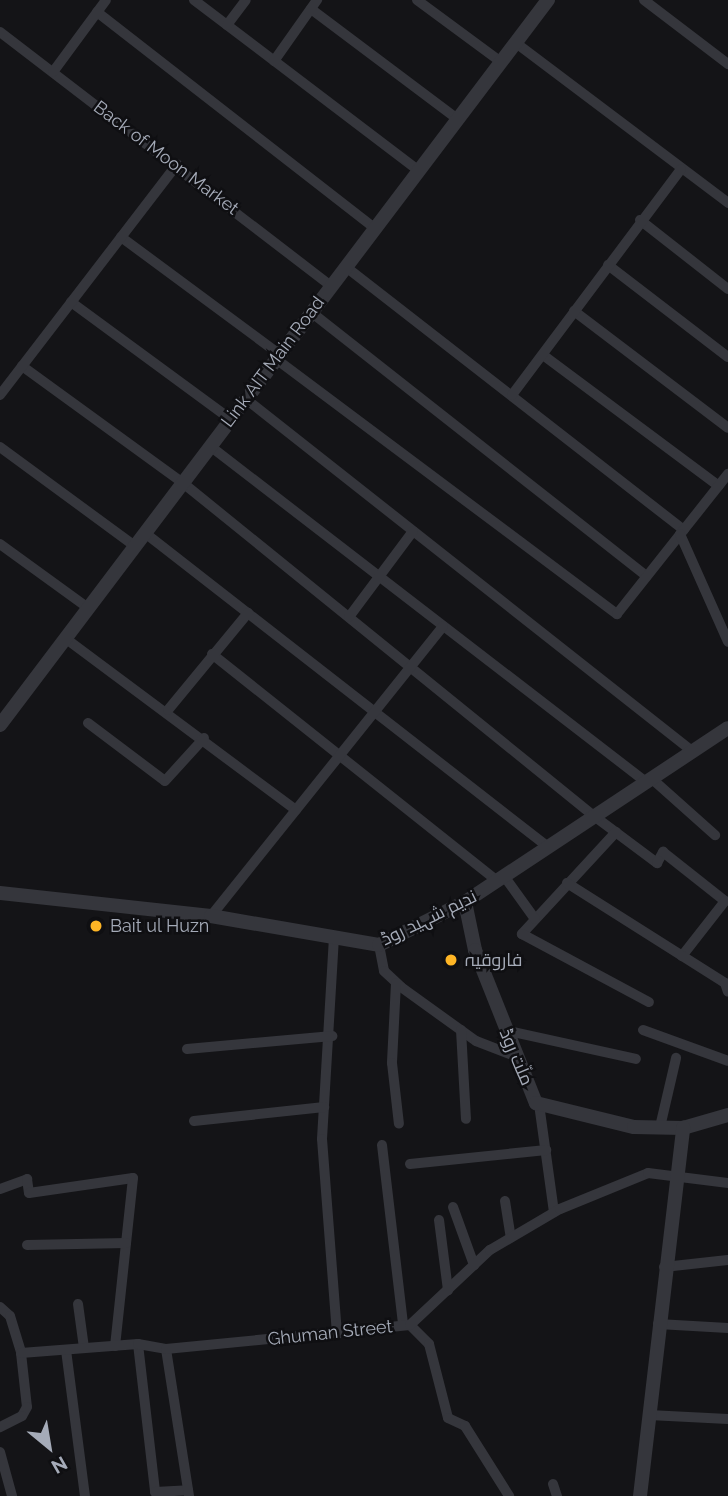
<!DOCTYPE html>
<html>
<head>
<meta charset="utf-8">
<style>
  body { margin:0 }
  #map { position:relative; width:728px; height:1496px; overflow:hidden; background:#141417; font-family:Raleway,Cairo,sans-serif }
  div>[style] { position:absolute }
  .minor>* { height:10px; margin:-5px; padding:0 5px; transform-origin:5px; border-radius:5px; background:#35363c }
  .tertiary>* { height:14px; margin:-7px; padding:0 7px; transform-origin:7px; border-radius:7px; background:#35363c }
  .dots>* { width:19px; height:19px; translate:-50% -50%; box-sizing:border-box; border:4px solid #0f0f12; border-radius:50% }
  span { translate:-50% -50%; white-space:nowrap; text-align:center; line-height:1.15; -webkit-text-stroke:5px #0f0f12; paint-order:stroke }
  .street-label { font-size:18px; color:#a5abb8 }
  .poi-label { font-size:18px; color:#a5abb8 }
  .left { translate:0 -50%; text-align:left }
  .north { position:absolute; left:14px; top:1412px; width:70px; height:70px; -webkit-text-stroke:5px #0f0f12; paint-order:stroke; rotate:150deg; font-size:19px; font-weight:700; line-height:28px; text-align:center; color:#a5abb8 }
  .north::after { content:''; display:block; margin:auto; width:24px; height:32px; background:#a5abb8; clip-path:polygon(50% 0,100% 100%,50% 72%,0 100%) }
</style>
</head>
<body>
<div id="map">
  <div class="minor">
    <div style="left:194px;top:0;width:281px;rotate:37.2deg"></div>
    <div style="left:417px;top:0;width:104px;rotate:36.4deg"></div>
    <div style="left:644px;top:0;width:106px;rotate:37.3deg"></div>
    <div style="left:311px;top:9px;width:181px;rotate:36.9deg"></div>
    <div style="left:97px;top:12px;width:351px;rotate:37.9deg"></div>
    <div style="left:227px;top:25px;width:31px;rotate:-53deg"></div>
    <div style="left:0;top:32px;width:417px;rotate:37.5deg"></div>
    <div style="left:516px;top:43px;width:266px;rotate:37deg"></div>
    <div style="left:274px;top:61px;width:75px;rotate:-54.8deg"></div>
    <div style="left:53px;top:72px;width:89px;rotate:-53.6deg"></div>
    <div style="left:640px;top:220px;width:112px;rotate:38.1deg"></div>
    <div style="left:121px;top:237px;width:197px;rotate:36.5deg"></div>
    <div style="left:608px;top:265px;width:151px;rotate:37.5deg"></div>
    <div style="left:346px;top:267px;width:428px;rotate:37.9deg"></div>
    <div style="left:71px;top:302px;width:197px;rotate:36.3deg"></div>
    <div style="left:574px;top:311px;width:193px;rotate:37.2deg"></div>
    <div style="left:311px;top:312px;width:427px;rotate:38.2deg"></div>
    <div style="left:543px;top:355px;width:219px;rotate:36.7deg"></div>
    <div style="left:276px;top:359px;width:426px;rotate:36.8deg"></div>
    <div style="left:617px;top:614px;width:179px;rotate:-51.6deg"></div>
    <div style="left:22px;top:366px;width:199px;rotate:36deg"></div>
    <div style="left:183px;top:483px;width:529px;rotate:39.02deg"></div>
    <div style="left:594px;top:816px;width:79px;rotate:36.7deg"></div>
    <div style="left:657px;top:863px;width:13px;rotate:-61deg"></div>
    <div style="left:663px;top:852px;width:79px;rotate:38.3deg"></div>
    <div style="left:725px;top:901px;width:70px;rotate:128deg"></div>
    <div style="left:0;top:395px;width:291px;rotate:-52.5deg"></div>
    <div style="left:512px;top:395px;width:282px;rotate:-53.2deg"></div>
    <div style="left:246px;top:399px;width:568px;rotate:38.28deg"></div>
    <div style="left:210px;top:446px;width:550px;rotate:37.62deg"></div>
    <div style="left:0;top:447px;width:167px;rotate:36.3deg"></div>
    <div style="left:145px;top:533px;width:511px;rotate:37.92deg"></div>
    <div style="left:680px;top:534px;width:118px;rotate:66deg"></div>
    <div style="left:0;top:544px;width:109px;rotate:36deg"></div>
    <div style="left:349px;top:617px;width:107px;rotate:-53.3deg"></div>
    <div style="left:65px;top:638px;width:288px;rotate:36.7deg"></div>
    <div style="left:212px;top:654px;width:364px;rotate:38.5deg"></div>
    <div style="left:168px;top:710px;width:126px;rotate:-50.5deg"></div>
    <div style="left:88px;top:723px;width:96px;rotate:37deg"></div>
    <div style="left:165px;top:781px;width:58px;rotate:-47.8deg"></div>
    <div style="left:651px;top:778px;width:86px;rotate:41.7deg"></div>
    <div style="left:616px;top:832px;width:139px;rotate:132.7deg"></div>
    <div style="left:522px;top:934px;width:144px;rotate:28.2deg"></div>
    <div style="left:504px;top:876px;width:53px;rotate:54.2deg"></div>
    <div style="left:567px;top:883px;width:187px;rotate:32.3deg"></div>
    <div style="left:725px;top:983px;width:9px;rotate:72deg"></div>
    <div style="left:211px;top:916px;width:371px;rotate:-51.3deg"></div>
    <div style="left:334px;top:937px;width:202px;rotate:93.4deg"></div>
    <div style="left:322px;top:1139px;width:196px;rotate:85.6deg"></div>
    <div style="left:379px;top:945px;width:26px;rotate:79deg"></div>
    <div style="left:384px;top:971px;width:23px;rotate:43deg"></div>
    <div style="left:401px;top:987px;width:92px;rotate:35.8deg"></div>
    <div style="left:476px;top:1041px;width:40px;rotate:21deg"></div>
    <div style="left:396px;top:983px;width:80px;rotate:92.9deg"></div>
    <div style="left:392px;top:1063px;width:61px;rotate:83.5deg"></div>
    <div style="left:461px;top:1030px;width:89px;rotate:86.8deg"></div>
    <div style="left:504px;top:1030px;width:135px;rotate:12.4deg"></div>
    <div style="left:643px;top:1030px;width:90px;rotate:20deg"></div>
    <div style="left:187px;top:1049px;width:146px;rotate:-5.1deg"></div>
    <div style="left:539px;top:1104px;width:109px;rotate:82.1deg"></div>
    <div style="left:194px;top:1121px;width:131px;rotate:-6.1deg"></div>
    <div style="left:660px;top:1127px;width:71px;rotate:-76.9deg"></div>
    <div style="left:382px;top:1145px;width:181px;rotate:83.3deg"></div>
    <div style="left:410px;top:1164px;width:137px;rotate:-5.9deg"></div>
    <div style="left:0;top:1189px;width:29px;rotate:-20deg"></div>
    <div style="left:27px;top:1179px;width:14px;rotate:82deg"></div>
    <div style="left:29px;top:1193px;width:105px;rotate:-8.2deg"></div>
    <div style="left:133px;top:1178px;width:169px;rotate:96.1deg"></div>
    <div style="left:505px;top:1201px;width:37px;rotate:81deg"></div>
    <div style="left:453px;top:1207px;width:62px;rotate:70.1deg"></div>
    <div style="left:439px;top:1220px;width:71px;rotate:82.7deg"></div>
    <div style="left:27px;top:1245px;width:99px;rotate:-1.2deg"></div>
    <div style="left:664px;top:1267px;width:64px;rotate:-6.2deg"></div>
    <div style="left:78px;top:1304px;width:44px;rotate:82.2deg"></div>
    <div style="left:0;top:1307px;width:13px;rotate:42deg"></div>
    <div style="left:10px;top:1316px;width:39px;rotate:73deg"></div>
    <div style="left:21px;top:1353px;width:54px;rotate:83.7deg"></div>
    <div style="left:27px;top:1407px;width:10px;rotate:119deg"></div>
    <div style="left:22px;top:1416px;width:25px;rotate:153deg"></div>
    <div style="left:658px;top:1324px;width:70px;rotate:3.3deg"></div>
    <div style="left:410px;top:1325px;width:27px;rotate:45deg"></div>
    <div style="left:429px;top:1344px;width:76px;rotate:75.6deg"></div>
    <div style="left:448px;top:1418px;width:19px;rotate:25deg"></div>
    <div style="left:465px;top:1426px;width:83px;rotate:57.8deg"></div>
    <div style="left:138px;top:1344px;width:149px;rotate:83.4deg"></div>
    <div style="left:155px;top:1492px;width:33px;rotate:-3deg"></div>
    <div style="left:166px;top:1349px;width:149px;rotate:81.1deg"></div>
    <div style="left:66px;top:1350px;width:147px;rotate:82.6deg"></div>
    <div style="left:21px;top:1353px;width:117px;rotate:-4.4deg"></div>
    <div style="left:138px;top:1344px;width:28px;rotate:10deg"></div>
    <div style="left:166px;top:1349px;width:245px;rotate:-5.6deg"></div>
    <div style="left:410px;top:1325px;width:110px;rotate:-43.2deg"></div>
    <div style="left:490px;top:1250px;width:81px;rotate:-30.4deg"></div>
    <div style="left:560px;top:1209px;width:95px;rotate:-22.2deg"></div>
    <div style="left:648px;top:1173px;width:81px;rotate:7.1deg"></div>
    <div style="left:649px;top:1415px;width:79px;rotate:2.9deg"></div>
    <div style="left:0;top:1452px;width:46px;rotate:74.7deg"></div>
    <div style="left:553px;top:1484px;width:13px;rotate:72deg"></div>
  </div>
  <div class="tertiary">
    <div style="left:0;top:725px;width:909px;rotate:-52.92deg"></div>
    <div style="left:0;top:893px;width:212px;rotate:6.2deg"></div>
    <div style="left:211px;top:916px;width:170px;rotate:9.8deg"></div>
    <div style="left:379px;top:945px;width:96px;rotate:-26.6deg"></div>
    <div style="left:465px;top:902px;width:315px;rotate:-33.5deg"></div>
    <div style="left:465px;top:902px;width:49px;rotate:78.2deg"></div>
    <div style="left:475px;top:950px;width:165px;rotate:68.3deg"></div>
    <div style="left:536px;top:1103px;width:101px;rotate:13.8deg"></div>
    <div style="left:634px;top:1127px;width:49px;rotate:1.2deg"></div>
    <div style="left:683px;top:1128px;width:47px;rotate:-16.1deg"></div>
    <div style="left:640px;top:1496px;width:371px;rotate:-83.3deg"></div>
  </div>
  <div class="dots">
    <div style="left:96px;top:926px;background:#feb525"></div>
    <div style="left:451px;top:960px;background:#feb525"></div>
  </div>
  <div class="street-label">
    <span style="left:166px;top:158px;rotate:37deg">Back of Moon Market</span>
    <span style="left:273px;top:362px;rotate:-53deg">Link AIT Main Road</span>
    <span style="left:429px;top:918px;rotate:-26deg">ندیم شہید روڈ</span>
    <span style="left:516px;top:1057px;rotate:67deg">ملّت روڈ</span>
    <span style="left:330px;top:1333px;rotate:-6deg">Ghuman Street</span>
  </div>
  <div class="poi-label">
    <span class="left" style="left:110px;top:926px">Bait ul Huzn</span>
    <span class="left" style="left:465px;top:960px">فاروقیہ</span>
  </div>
  <div class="north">N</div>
</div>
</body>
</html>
